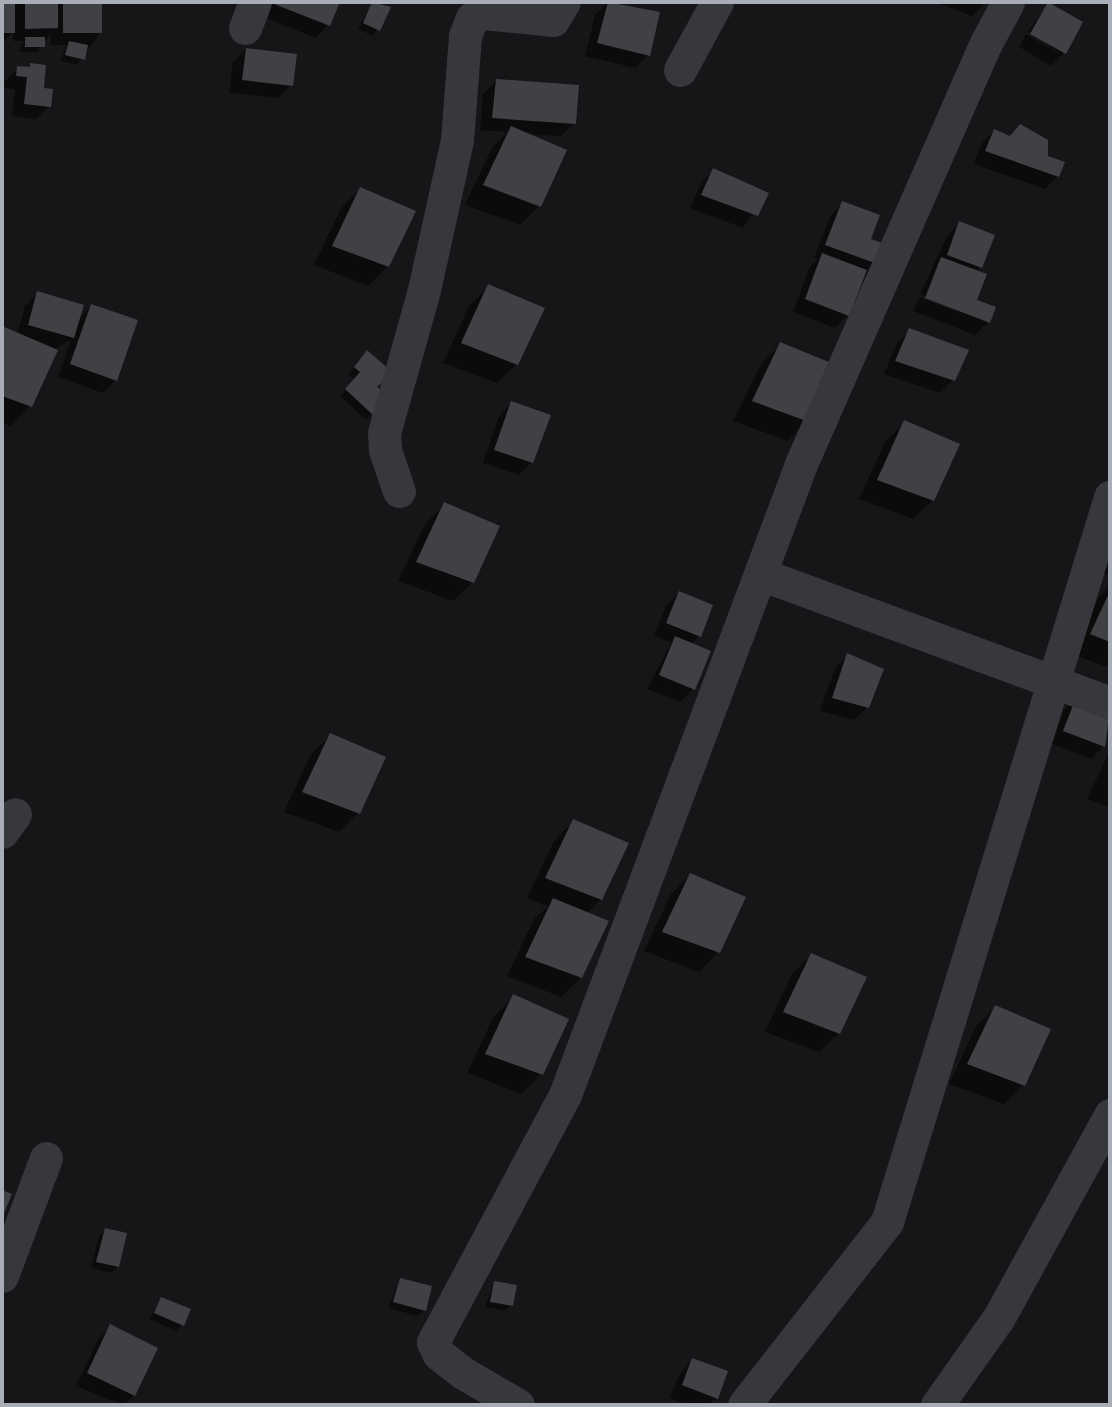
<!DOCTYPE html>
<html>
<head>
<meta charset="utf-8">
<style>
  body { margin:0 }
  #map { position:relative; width:1112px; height:1407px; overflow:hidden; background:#161618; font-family:Ubuntu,sans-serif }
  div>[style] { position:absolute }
  .shadow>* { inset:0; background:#0007 }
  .building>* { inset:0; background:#404145 }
  .minor>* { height:33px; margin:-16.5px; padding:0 16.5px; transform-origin:16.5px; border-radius:16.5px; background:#37383d }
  span { translate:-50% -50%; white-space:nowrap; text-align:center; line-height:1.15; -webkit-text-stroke:7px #111113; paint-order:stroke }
  .frame { position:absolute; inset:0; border:4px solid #a8adb8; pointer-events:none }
</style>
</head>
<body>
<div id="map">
  <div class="shadow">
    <div style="clip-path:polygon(2px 2px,101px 2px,100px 33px,77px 65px,60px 61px,67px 45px,50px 45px,51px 33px,37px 52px,19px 52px,24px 41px,13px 41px,13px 32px,2px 43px)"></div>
    <div style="clip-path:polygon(265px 2px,338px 2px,328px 25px,316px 38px,260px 16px)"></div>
    <div style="clip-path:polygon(373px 2px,389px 7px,373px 36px,358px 29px)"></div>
    <div style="clip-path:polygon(608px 2px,648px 55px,635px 68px,585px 56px,595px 15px)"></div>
    <div style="clip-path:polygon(934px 2px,986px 2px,972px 16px)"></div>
    <div style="clip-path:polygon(1048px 5px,1081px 23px,1064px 53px,1051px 66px,1019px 47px,1026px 34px,1063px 55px,1028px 31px)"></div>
    <div style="clip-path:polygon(246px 49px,291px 85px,278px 98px,229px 93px,233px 62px)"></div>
    <div style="clip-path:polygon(18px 68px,42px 89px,49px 106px,36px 119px,12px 116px,15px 89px,4px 88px,5px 81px)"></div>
    <div style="clip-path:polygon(496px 81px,574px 123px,561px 136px,526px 134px,539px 206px,520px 225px,465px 205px,492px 148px,507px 132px,480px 130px,483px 94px)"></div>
    <div style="clip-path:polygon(994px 131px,1058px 176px,1045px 189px,974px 164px,981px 144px)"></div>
    <div style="clip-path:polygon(714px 170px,767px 194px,743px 228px,690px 208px,701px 183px)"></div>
    <div style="clip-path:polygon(360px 189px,388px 266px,368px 286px,314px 265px,341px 208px)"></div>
    <div style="clip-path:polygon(843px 203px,869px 240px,892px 248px,872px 279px,864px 277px,848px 315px,835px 328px,793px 312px,809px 268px,818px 259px,814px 258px,830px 216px)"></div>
    <div style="clip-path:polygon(960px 223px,981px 267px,976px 272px,975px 301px,988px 322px,975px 335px,913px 311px,919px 297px,965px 315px,920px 294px,947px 236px)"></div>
    <div style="clip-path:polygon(489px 286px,517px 364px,497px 383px,443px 363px,469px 306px)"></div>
    <div style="clip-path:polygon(38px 293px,78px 319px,91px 306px,116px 380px,103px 393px,58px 377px,71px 339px,56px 349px,30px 406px,11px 426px,2px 422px,2px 329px,17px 335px,25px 306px)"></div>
    <div style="clip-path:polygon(910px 330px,953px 380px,940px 393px,884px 374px,897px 343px)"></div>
    <div style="clip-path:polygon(780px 344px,808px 421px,788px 441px,733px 421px,761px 364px)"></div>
    <div style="clip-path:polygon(361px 358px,374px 387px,387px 397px,366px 420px,340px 396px,355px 379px,349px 374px)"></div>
    <div style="clip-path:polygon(512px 403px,532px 462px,519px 475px,483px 463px,499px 416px)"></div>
    <div style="clip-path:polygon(905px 422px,933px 500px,913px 519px,859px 499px,885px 442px)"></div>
    <div style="clip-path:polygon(445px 504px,473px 582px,453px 601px,398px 581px,425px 524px)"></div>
    <div style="clip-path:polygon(1110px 553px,1110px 575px,1102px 572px)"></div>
    <div style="clip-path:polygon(1110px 585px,1110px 668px,1072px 654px,1099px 597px)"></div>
    <div style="clip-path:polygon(679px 593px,699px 636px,691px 644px,709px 652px,693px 689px,680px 702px,647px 689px,671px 643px,654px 636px,666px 606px)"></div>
    <div style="clip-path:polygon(848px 655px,867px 707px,854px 720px,820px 711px,835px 668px)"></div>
    <div style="clip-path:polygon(1077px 697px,1110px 709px,1104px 746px,1091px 759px,1052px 744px,1064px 710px)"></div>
    <div style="clip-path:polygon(331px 735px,358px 813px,339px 832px,284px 812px,311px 754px)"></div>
    <div style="clip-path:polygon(1110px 750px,1110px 807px,1087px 799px)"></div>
    <div style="clip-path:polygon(573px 821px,601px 899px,586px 914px,581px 977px,561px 997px,507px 976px,534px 919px,548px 906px,527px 898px,554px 841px)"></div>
    <div style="clip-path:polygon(690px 875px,718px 952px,699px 972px,644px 951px,671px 894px)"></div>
    <div style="clip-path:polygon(811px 955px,839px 1033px,819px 1052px,765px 1032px,792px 974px)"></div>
    <div style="clip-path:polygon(514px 997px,567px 1019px,541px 1074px,522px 1094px,467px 1073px,494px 1016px)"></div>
    <div style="clip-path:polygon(996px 1007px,1023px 1085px,1004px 1104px,949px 1084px,976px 1026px)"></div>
    <div style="clip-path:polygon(106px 1230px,117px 1267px,111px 1273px,91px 1268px,99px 1236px)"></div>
    <div style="clip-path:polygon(400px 1280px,424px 1310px,418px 1316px,388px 1308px)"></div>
    <div style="clip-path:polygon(494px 1282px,512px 1305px,505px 1311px,485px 1307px)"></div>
    <div style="clip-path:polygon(162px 1299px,182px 1325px,176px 1331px,149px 1319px)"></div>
    <div style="clip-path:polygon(111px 1327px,134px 1395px,123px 1405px,76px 1386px,98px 1339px)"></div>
    <div style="clip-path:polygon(693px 1360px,716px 1398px,709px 1405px,689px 1405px,670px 1398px,680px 1373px)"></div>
  </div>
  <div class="building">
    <div style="clip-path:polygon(2px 2px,15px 2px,15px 33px,2px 33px)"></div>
    <div style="clip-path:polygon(25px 2px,58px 2px,58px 28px,25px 29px)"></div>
    <div style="clip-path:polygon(63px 2px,102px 2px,102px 33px,63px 33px)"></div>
    <div style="clip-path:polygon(269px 2px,340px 2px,330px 26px)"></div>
    <div style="clip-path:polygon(372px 2px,391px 7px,380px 31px,363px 23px)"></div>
    <div style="clip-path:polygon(608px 2px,660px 12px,650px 56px,597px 43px)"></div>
    <div style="clip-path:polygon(1048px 2px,1083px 22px,1066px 54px,1030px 34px)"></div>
    <div style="clip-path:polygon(25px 37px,45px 37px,45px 47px,25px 47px)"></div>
    <div style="clip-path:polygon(69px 41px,88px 45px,85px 60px,65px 55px)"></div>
    <div style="clip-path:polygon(246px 48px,297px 54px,293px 86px,242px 80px)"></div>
    <div style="clip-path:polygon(30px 63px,46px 65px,44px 88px,53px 89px,51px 107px,24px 104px,27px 77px,16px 76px,17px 66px,30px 67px)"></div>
    <div style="clip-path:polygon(496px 79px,579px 85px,576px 124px,492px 118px)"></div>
    <div style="clip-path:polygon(1020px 124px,1048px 140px,1048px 156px,1065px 162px,1059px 177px,985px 151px,994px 129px,1010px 136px)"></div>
    <div style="clip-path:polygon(511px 126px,567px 150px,541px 207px,483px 185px)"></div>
    <div style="clip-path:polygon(713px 168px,769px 193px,758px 216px,701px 195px)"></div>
    <div style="clip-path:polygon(360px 187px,416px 211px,389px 267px,332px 246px)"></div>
    <div style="clip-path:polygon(842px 201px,880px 215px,871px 239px,894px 247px,886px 267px,825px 245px)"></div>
    <div style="clip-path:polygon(959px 221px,995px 235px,982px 268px,947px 255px)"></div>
    <div style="clip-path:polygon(822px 253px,867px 270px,849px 316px,805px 299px)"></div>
    <div style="clip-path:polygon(941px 257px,987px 274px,977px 300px,996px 307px,990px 323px,925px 298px)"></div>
    <div style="clip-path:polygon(488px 284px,545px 308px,518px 365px,461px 343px)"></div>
    <div style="clip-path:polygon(37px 291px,84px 305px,74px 338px,28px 325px)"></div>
    <div style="clip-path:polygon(91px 304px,138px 320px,117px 381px,70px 364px)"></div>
    <div style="clip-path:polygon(2px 326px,58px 350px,32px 407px,2px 396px)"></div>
    <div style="clip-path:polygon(909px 328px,969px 350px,955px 381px,895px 361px)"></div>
    <div style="clip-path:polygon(780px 342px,836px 365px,809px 422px,752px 401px)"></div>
    <div style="clip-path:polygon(367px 350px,392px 372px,377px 387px,389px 397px,373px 415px,345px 389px,360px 372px,354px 367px)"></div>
    <div style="clip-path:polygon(511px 401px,551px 415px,533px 463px,494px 450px)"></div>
    <div style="clip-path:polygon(904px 420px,960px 444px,934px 501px,877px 480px)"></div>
    <div style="clip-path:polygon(444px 502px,500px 526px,474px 583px,416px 562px)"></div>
    <div style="clip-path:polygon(679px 591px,713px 605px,701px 637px,666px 623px)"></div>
    <div style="clip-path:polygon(1110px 591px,1110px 642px,1090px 634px)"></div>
    <div style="clip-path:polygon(675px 636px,711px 651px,695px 690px,659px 675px)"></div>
    <div style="clip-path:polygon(847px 653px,884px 669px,869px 708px,832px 698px)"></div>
    <div style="clip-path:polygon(1077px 695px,1110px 708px,1105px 747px,1063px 731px)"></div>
    <div style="clip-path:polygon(330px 733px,386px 757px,360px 814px,302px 792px)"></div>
    <div style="clip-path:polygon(573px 819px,629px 843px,602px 900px,545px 878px)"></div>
    <div style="clip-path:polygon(690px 873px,746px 897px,720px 953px,662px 932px)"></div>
    <div style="clip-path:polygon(553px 898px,609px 921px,582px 978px,525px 957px)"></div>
    <div style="clip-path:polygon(811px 953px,867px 977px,840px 1034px,783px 1012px)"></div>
    <div style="clip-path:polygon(513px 994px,569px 1019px,543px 1075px,485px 1054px)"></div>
    <div style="clip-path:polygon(995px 1005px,1051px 1029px,1025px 1086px,967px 1064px)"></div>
    <div style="clip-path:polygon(2px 1190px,12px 1194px,2px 1218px)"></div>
    <div style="clip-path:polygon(105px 1228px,127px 1233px,119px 1267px,96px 1262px)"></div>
    <div style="clip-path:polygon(400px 1278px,432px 1286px,426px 1311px,393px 1302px)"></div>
    <div style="clip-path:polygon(494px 1281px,517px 1285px,513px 1306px,490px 1302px)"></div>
    <div style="clip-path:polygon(161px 1297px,191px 1309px,184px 1326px,154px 1313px)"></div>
    <div style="clip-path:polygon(110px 1324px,158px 1348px,135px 1396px,87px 1373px)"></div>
    <div style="clip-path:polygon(692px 1358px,728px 1371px,718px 1399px,682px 1385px)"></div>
  </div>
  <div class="minor">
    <div style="left:245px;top:28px;width:28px;rotate:-69deg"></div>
    <div style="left:680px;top:70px;width:77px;rotate:-61.4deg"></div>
    <div style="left:399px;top:491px;width:43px;rotate:-108.9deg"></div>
    <div style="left:385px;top:450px;width:17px;rotate:-93deg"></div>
    <div style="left:384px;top:433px;width:148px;rotate:-74.4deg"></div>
    <div style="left:424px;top:290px;width:154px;rotate:-77.6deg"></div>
    <div style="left:457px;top:140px;width:104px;rotate:-85.6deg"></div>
    <div style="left:465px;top:36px;width:19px;rotate:-69deg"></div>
    <div style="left:472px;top:18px;width:12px;rotate:-24deg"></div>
    <div style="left:483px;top:13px;width:70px;rotate:5.7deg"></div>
    <div style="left:553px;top:20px;width:21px;rotate:-59deg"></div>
    <div style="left:763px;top:575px;width:370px;rotate:20.2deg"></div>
    <div style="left:2px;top:832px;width:22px;rotate:-54deg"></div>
    <div style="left:2px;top:1276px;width:126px;rotate:-69.6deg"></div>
    <div style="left:518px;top:1405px;width:64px;rotate:-149.8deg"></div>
    <div style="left:463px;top:1373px;width:31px;rotate:-142deg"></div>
    <div style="left:439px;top:1354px;width:13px;rotate:-117deg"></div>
    <div style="left:433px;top:1342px;width:280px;rotate:-61.9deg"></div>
    <div style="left:565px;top:1095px;width:674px;rotate:-69.49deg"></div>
    <div style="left:801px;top:464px;width:460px;rotate:-66.3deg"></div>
    <div style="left:986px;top:43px;width:47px;rotate:-61.8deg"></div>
    <div style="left:744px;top:1405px;width:232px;rotate:-52deg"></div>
    <div style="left:887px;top:1222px;width:759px;rotate:-72.9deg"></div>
    <div style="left:937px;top:1405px;width:105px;rotate:-54.7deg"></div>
    <div style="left:998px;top:1319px;width:233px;rotate:-61.2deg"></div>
  </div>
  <div class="frame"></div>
</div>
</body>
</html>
